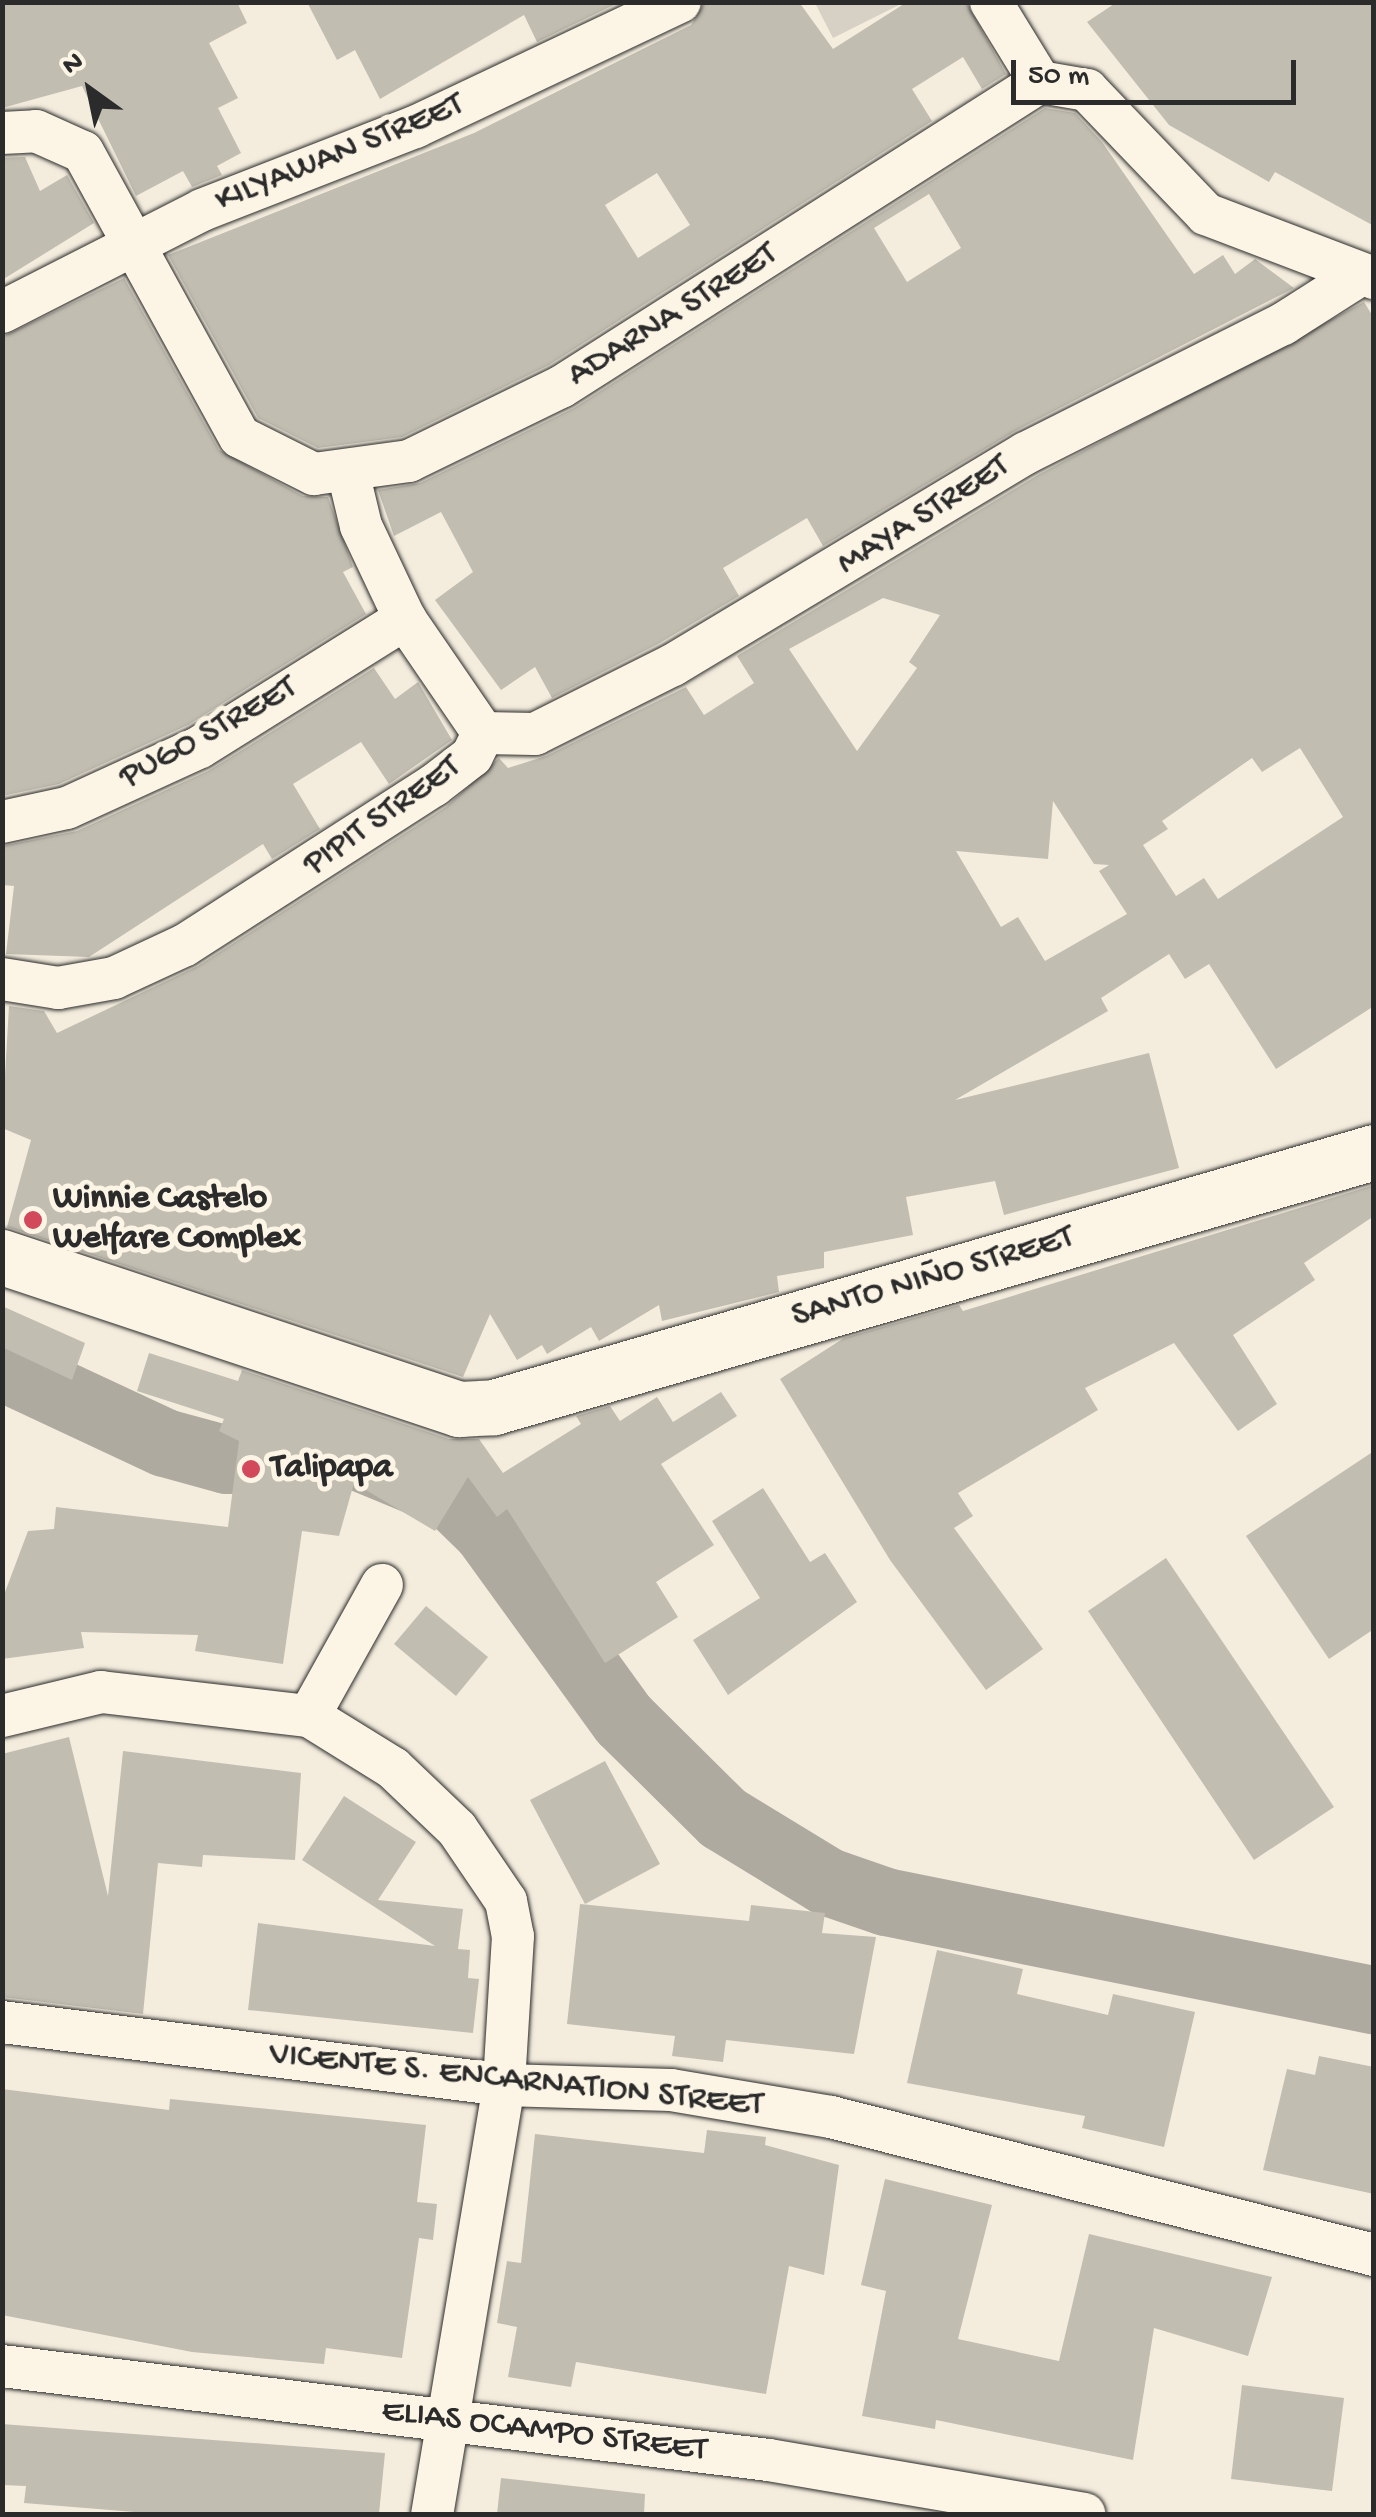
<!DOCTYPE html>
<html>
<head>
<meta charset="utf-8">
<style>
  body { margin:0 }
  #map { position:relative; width:1376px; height:2517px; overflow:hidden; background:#f4edde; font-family:"Gochi Hand",sans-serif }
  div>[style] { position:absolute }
  .green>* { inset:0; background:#d6d1c4 }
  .river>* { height:68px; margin:-34px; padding:0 34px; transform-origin:34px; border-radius:34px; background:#afaaa0 }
  .building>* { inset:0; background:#c2bdb1 }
  .roads { filter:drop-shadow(0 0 2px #2b2b2b) drop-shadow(0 0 2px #2b2b2b) }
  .minor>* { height:42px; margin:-21px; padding:0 21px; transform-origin:21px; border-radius:21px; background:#fcf5e5 }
  .secondary>* { height:55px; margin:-27.5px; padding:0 27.5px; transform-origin:27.5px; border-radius:27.5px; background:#fcf5e5 }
  .dots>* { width:28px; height:28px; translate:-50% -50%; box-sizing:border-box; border:5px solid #fcf5e5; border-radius:50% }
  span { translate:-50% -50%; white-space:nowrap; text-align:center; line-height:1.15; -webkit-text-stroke:10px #fcf5e5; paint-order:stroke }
  .street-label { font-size:35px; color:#2b2b2b }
  .poi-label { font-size:35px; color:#2b2b2b; font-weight:700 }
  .left { translate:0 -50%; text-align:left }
  .frame { position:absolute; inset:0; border:5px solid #2b2b2b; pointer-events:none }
  .north { position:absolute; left:40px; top:40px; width:100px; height:100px; -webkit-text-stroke:8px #fcf5e5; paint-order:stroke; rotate:327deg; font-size:28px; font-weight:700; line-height:40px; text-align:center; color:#2b2b2b }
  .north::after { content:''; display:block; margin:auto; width:35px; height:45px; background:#2b2b2b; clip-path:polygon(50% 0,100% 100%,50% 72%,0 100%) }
  .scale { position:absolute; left:1011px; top:60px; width:285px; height:45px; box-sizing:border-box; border:5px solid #2b2b2b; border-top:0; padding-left:12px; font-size:30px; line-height:35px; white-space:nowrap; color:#2b2b2b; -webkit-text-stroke:8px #fcf5e5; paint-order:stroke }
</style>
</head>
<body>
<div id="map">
  <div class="green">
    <div style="clip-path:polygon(815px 3px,903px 3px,833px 38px)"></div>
  </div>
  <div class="river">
    <div style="left:2px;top:1367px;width:180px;rotate:25deg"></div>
    <div style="left:165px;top:1443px;width:64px;rotate:15.3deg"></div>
    <div style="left:227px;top:1460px;width:118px;rotate:-4.4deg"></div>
    <div style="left:345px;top:1451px;width:113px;rotate:22.5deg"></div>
    <div style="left:449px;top:1494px;width:53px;rotate:44.2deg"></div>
    <div style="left:487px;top:1531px;width:233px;rotate:54.1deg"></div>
    <div style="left:624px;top:1720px;width:139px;rotate:44.7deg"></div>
    <div style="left:723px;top:1818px;width:123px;rotate:31.4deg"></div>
    <div style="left:828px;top:1882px;width:61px;rotate:19deg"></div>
    <div style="left:886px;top:1902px;width:498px;rotate:11.4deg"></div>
  </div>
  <div class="building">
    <div style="clip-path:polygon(2px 2px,237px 2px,247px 23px,209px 43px,238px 98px,218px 108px,241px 153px,217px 166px,222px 175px,192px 187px,183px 171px,136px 196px,82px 86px,2px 108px)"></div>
    <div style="clip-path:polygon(307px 2px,620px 2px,537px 42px,524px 15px,380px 99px,355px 50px,337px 60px)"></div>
    <div style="clip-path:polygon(evenodd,705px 2px,799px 2px,833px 49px,907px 2px,966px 2px,1006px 74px,982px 89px,963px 57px,912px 89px,932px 121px,549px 365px,402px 437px,318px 448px,258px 418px,168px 255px,474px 133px,691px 25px,705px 2px,657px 173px,690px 225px,638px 258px,605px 205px,657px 173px)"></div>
    <div style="clip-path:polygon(1117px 2px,1374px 2px,1374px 226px,1275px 172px,1269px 182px,1169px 125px,1087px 22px)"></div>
    <div style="clip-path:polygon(evenodd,1045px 108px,1075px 113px,1102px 142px,1194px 274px,1223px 255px,1235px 274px,1255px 259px,1294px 288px,1015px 431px,823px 546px,807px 518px,723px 568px,739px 596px,658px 644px,552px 698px,535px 667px,501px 690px,435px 600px,473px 572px,441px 512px,394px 536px,378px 490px,420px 483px,574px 408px,1045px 108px,929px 194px,961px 248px,907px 282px,874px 228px,929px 194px)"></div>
    <div style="clip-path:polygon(25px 157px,40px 191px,67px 175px,94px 223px,2px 280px,2px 158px)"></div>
    <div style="clip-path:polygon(124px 278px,219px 450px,303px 496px,328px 497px,353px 567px,343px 572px,366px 614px,188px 725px,59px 784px,2px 796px,2px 337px)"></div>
    <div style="clip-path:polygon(evenodd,1364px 302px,1374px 318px,1374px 1006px,1276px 1069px,1209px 964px,1185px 979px,1169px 954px,1101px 998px,1108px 1011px,955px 1100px,1149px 1053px,1179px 1168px,1004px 1215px,995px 1181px,906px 1197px,913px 1235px,824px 1252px,824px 1268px,777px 1276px,779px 1292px,662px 1321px,659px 1305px,599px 1341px,591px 1327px,547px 1354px,542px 1345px,517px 1360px,490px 1314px,463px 1377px,7px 1227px,31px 1140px,2px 1128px,9px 1006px,44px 1011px,57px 1033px,198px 966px,446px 807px,499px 758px,508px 768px,546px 756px,686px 687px,704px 715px,754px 683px,737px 656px,1038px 475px,1364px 302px,883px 598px,940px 615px,909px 662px,917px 668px,857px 751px,789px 649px,883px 598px,1364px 302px,1300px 748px,1343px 817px,1218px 899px,1204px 878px,1176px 896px,1143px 845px,1168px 829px,1162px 821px,1252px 758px,1262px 772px,1300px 748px,1364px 302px,1053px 801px,1094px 864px,1109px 865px,1099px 871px,1127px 914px,1045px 961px,1018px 917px,1001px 927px,956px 851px,1048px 859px,1053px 801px)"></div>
    <div style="clip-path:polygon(374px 668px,395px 699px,418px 682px,452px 740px,389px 784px,361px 742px,293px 784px,320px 829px,272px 859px,263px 844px,89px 957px,6px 954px,14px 886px,2px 885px,2px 846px,77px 831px,210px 770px)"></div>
    <div style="clip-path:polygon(1374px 1185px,1374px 1216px,1304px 1263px,1315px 1280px,1233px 1335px,1277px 1404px,1238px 1431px,1174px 1343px,1085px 1388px,1098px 1410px,958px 1493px,973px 1516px,954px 1528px,1043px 1649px,986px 1690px,890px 1560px,780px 1379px,844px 1338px,959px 1305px,963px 1311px)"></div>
    <div style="clip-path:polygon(2px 1306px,85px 1343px,72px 1380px,2px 1347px)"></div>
    <div style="clip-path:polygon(149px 1353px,238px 1381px,242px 1370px,449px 1439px,479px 1439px,503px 1473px,581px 1424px,576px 1416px,610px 1406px,620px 1421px,657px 1397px,673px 1422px,721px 1392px,737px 1416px,661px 1464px,714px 1545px,656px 1582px,678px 1617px,605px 1663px,507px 1509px,497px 1517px,468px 1477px,435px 1531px,354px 1483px,339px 1536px,302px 1531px,283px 1664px,195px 1651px,198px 1635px,81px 1632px,84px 1648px,2px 1659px,2px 1600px,28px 1531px,54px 1529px,56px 1507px,228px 1527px,239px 1441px,219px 1431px,224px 1419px,137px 1391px)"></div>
    <div style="clip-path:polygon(1374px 1451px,1374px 1629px,1329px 1659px,1246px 1536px)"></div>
    <div style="clip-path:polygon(763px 1488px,810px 1562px,825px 1553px,857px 1602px,728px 1695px,693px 1640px,760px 1598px,712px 1521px)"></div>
    <div style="clip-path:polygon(1166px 1558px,1334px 1807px,1254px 1860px,1088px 1611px)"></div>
    <div style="clip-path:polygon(426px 1606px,488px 1657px,456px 1696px,394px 1644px)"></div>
    <div style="clip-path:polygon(69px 1737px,108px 1896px,123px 1751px,301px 1773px,295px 1860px,203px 1855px,202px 1867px,158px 1863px,143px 2014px,2px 1997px,2px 1754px)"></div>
    <div style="clip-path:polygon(605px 1761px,660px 1864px,585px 1904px,530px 1800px)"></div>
    <div style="clip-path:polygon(344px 1796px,416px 1842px,378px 1900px,463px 1909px,458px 1949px,470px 1950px,468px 1978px,479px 1979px,473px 2033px,248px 2010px,258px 1923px,435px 1946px,302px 1860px)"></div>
    <div style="clip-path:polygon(580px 1904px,749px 1921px,751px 1905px,825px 1913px,822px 1933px,876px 1937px,854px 2054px,726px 2040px,723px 2062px,672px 2056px,675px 2036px,567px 2024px)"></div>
    <div style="clip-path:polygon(937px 1950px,1023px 1969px,1017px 1994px,1108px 2015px,1113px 1994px,1195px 2012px,1164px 2147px,1082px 2128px,1085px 2116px,907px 2083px)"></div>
    <div style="clip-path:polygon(1319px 2056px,1374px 2067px,1374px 2194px,1263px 2170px,1287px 2069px,1315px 2075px)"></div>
    <div style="clip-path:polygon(2px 2089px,169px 2110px,170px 2099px,426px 2125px,417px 2202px,437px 2204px,433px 2240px,419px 2238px,402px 2358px,326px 2348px,324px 2364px,192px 2352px,2px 2315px)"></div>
    <div style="clip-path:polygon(707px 2130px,766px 2137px,765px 2145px,839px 2165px,824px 2275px,789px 2266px,766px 2394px,576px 2362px,571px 2387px,508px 2377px,517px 2327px,497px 2323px,507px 2261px,521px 2263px,535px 2134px,704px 2153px)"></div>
    <div style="clip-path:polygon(885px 2179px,992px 2205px,958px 2339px,1059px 2361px,1089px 2234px,1272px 2277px,1248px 2356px,1154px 2328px,1133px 2460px,936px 2420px,935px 2429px,862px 2416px,886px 2291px,861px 2285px)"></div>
    <div style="clip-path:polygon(1242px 2385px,1344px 2398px,1332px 2491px,1231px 2479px)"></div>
    <div style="clip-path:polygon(2px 2424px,385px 2453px,379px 2514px,159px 2514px,24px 2503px,26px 2486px,2px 2485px)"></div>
    <div style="clip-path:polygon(501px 2478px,645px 2494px,644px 2514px,497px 2514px)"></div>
  </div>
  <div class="roads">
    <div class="minor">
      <div style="left:991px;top:2px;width:94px;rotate:58.5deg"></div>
      <div style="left:2px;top:133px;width:34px;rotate:-3deg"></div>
      <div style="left:36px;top:131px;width:51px;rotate:24.1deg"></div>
      <div style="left:83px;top:152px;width:325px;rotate:61.2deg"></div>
      <div style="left:240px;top:437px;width:83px;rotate:26.6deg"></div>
      <div style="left:314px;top:474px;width:96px;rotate:-7.8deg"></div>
      <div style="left:409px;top:461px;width:169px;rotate:-26deg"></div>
      <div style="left:561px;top:387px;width:568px;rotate:-32.49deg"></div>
      <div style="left:1040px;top:82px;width:48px;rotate:9.7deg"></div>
      <div style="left:1087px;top:90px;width:172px;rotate:46.2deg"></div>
      <div style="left:1206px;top:214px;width:180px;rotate:20.9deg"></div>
      <div style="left:2px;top:312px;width:225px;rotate:-27deg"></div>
      <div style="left:202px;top:210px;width:229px;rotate:-21.3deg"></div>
      <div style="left:415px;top:127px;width:293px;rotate:-25.3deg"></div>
      <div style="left:349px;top:476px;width:51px;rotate:76.5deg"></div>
      <div style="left:361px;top:526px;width:103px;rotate:64.7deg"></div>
      <div style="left:405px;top:619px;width:138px;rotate:55.6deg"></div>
      <div style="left:483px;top:733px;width:52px;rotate:1.1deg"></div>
      <div style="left:535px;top:734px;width:154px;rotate:-26.6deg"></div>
      <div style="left:673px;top:665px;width:412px;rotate:-31deg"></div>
      <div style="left:1026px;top:453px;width:288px;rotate:-26.7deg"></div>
      <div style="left:1283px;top:324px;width:91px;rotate:-32.5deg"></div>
      <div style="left:2px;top:822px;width:66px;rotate:-12.2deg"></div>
      <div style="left:67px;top:808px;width:146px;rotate:-24.6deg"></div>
      <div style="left:200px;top:747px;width:242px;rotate:-32deg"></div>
      <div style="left:2px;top:979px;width:57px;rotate:9.1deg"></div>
      <div style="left:58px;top:988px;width:57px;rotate:-10.1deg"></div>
      <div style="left:114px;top:978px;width:78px;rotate:-24.9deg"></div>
      <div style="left:185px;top:945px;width:295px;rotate:-32.7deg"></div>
      <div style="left:433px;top:786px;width:49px;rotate:-37.6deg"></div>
      <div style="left:472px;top:756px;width:25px;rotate:-64deg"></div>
      <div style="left:2px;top:1716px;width:102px;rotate:-13.6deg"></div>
      <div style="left:101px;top:1692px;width:209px;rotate:6.6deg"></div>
      <div style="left:309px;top:1716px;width:99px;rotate:31.8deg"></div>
      <div style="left:393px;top:1768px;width:88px;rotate:43.6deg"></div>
      <div style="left:457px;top:1829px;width:87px;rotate:55.8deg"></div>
      <div style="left:506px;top:1901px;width:36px;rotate:79deg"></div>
      <div style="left:513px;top:1936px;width:149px;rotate:93.5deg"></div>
      <div style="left:504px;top:2085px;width:435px;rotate:99.5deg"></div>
      <div style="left:309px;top:1716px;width:150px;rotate:-60.9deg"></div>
      <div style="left:2px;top:2022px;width:506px;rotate:7.15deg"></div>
      <div style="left:504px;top:2085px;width:167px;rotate:1.7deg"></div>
      <div style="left:671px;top:2090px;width:162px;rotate:9.6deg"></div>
      <div style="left:831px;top:2117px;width:560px;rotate:14.26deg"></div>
      <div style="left:2px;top:2366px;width:773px;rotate:6.99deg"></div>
      <div style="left:769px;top:2460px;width:320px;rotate:9.7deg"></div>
    </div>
    <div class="secondary">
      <div style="left:2px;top:1257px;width:482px;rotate:18.4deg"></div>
      <div style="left:459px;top:1409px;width:35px;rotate:-3deg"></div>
      <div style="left:494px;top:1407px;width:916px;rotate:-16.16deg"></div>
    </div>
  </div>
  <div class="dots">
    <div style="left:33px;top:1220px;background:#d1495b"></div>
    <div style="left:251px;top:1469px;background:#d1495b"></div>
  </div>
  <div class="street-label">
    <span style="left:340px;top:154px;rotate:-22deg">KILYAWAN STREET</span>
    <span style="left:673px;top:316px;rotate:-32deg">ADARNA STREET</span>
    <span style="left:924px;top:516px;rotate:-32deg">MAYA STREET</span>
    <span style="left:209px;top:734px;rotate:-29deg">PUGO STREET</span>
    <span style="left:383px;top:817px;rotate:-35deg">PIPIT STREET</span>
    <span style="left:933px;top:1278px;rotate:-16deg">SANTO NIÑO STREET</span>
    <span style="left:516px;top:2081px;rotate:6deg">VICENTE S. ENCARNATION STREET</span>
    <span style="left:544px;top:2432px;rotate:7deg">ELIAS OCAMPO STREET</span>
  </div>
  <div class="poi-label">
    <span class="left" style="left:53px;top:1220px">Winnie Castelo<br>Welfare Complex</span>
    <span class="left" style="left:271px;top:1469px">Talipapa</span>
  </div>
  <div class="frame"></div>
  <div class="north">N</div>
  <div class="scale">50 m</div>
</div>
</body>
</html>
